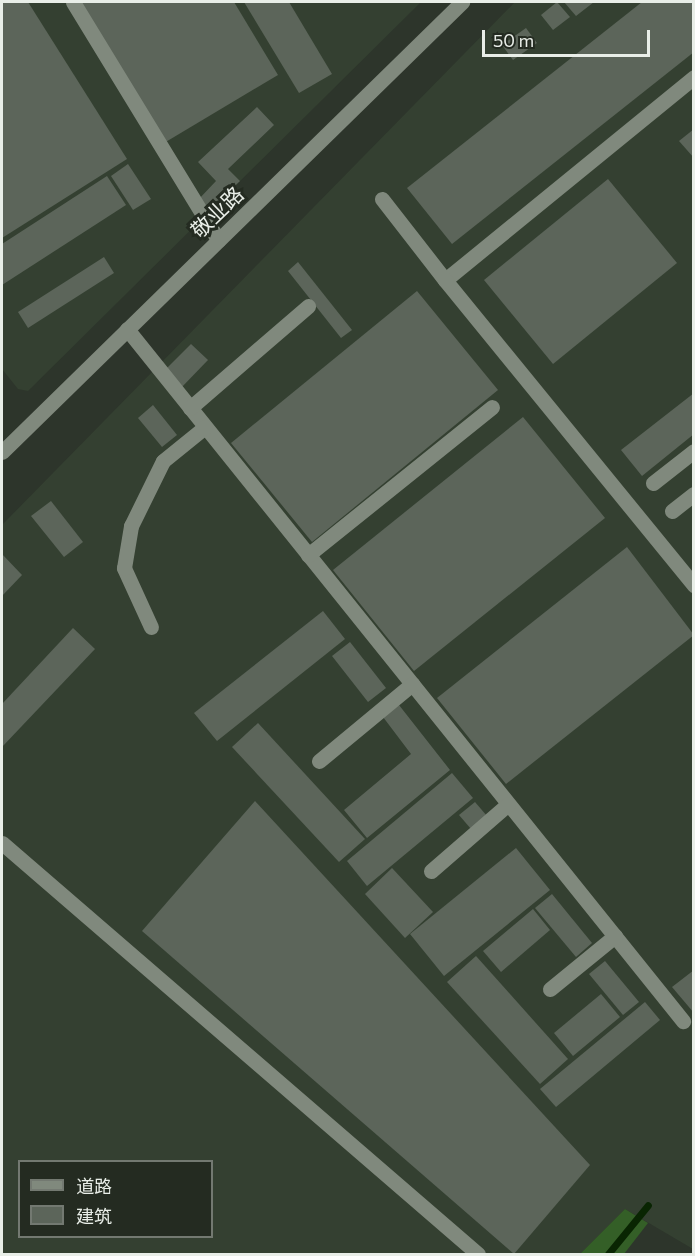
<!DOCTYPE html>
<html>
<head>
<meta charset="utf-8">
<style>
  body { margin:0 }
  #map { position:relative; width:695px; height:1256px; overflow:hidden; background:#2d352b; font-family:Commissioner,"Noto Sans SC",sans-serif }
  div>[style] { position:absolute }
  .built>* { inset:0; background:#344031 }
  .green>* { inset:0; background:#345f27 }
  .stream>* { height:7px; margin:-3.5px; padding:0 3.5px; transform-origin:3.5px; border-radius:3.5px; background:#092502 }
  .building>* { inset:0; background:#5c655a }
  .minor>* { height:15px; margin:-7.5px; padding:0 7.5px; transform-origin:7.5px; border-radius:7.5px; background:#80897d }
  span { translate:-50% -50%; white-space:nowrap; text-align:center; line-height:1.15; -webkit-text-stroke:6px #242b21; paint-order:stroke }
  .street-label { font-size:21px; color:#e9eee8 }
  .frame { position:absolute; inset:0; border:3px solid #e9eee8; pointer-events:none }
  .legend { position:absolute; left:18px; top:1160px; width:195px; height:78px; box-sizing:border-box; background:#242b21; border:2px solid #737971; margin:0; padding:8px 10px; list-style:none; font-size:18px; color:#e9eee8 }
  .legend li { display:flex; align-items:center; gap:12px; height:30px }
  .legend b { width:30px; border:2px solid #737971 }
  .scale { position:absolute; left:482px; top:30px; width:168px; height:27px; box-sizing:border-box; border:3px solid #e9eee8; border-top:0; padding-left:8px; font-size:18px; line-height:21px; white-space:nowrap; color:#e9eee8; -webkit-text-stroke:4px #242b21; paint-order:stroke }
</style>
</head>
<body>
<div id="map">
  <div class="built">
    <div style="clip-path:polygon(2px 2px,421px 2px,28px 391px,18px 389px,2px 369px)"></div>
    <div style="clip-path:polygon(evenodd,515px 2px,693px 2px,693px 1249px,625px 1209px,580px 1254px,2px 1254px,2px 525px,515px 2px,20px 1162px,212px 1162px,212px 1236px,20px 1236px,20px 1162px)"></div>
  </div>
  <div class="green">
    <div style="clip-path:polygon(625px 1209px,648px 1223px,624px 1254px,580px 1254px)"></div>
  </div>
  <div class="stream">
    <div style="left:608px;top:1254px;width:63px;rotate:-50.8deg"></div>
  </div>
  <div class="building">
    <div style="clip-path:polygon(2px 2px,28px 2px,127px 159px,2px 238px)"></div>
    <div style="clip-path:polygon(78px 2px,234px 2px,278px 75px,164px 143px)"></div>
    <div style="clip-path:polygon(244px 2px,289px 2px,332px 74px,299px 93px)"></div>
    <div style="clip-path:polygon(557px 2px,570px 17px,553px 30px,541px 15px)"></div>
    <div style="clip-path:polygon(564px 2px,594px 2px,576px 16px)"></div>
    <div style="clip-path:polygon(642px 2px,694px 2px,694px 52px,452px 244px,407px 188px)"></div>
    <div style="clip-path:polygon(526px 28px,537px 43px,513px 60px,502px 45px)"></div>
    <div style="clip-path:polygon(257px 107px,274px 125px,228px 169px,240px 181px,209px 211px,198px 200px,216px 181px,198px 162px)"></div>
    <div style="clip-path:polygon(694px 129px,694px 158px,679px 141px)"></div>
    <div style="clip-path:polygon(128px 164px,151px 199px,133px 210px,111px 176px)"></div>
    <div style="clip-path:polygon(107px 176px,126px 205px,2px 285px,2px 244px)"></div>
    <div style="clip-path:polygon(608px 179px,677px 263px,553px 364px,484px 280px)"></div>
    <div style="clip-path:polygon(104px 257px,114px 273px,28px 328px,18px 312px)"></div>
    <div style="clip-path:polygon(298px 262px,352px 330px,341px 338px,288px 271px)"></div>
    <div style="clip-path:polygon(417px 291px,498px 390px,312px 542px,231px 443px)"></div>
    <div style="clip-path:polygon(191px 344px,208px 360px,180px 389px,163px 372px)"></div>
    <div style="clip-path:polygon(694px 393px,694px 434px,642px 476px,621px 450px)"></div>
    <div style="clip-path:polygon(153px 405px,177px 435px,162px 447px,138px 418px)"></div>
    <div style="clip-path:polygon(523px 417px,605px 518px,414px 671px,333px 570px)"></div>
    <div style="clip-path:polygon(51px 501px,83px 542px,64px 557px,31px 516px)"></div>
    <div style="clip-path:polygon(627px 547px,694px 635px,506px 784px,437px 698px)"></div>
    <div style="clip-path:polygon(2px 554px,22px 575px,2px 596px)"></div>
    <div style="clip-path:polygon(323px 611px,345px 639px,217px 741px,194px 713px)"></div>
    <div style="clip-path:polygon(73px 628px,95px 649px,2px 747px,2px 704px)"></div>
    <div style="clip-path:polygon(350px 642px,386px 688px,368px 702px,332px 656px)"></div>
    <div style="clip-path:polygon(399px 705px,450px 770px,367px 838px,344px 810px,411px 754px,383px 717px)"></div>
    <div style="clip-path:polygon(258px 723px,365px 839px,339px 862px,232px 747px)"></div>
    <div style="clip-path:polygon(452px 773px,473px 798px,367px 886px,347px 861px)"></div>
    <div style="clip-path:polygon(255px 801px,590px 1165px,514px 1254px,142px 931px)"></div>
    <div style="clip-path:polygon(475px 802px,487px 816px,471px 829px,459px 815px)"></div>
    <div style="clip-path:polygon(516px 848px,550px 890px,444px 976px,410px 934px)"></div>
    <div style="clip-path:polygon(392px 868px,433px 912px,405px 938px,365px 894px)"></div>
    <div style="clip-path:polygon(552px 894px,592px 943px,576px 957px,535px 908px)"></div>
    <div style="clip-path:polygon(533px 909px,550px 930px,501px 972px,483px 951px)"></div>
    <div style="clip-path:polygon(476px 956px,568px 1059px,540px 1084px,447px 982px)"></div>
    <div style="clip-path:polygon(605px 961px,639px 1002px,623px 1015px,589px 974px)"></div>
    <div style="clip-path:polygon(694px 970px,694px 1013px,672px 987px)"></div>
    <div style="clip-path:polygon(601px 994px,620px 1017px,573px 1056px,554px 1033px)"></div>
    <div style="clip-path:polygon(645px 1002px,660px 1020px,556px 1107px,540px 1089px)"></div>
  </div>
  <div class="minor">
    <div style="left:73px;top:2px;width:279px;rotate:58.6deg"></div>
    <div style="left:694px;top:77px;width:321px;rotate:140.8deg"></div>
    <div style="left:445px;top:280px;width:394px;rotate:50.8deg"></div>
    <div style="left:382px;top:199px;width:103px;rotate:52.1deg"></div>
    <div style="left:127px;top:329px;width:888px;rotate:51.22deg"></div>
    <div style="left:190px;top:408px;width:156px;rotate:-40.8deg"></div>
    <div style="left:2px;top:452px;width:644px;rotate:-44.37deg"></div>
    <div style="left:653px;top:483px;width:52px;rotate:-38deg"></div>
    <div style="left:672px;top:511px;width:28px;rotate:-38deg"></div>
    <div style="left:308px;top:555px;width:236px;rotate:-38.8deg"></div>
    <div style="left:151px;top:627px;width:65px;rotate:-114.6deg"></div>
    <div style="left:124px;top:568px;width:43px;rotate:-80.5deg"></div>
    <div style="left:131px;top:526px;width:72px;rotate:-63.8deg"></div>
    <div style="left:163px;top:461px;width:54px;rotate:-39deg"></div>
    <div style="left:319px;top:761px;width:121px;rotate:-39.6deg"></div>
    <div style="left:2px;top:843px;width:629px;rotate:40.81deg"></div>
    <div style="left:431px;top:871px;width:102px;rotate:-41deg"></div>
    <div style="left:550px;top:989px;width:84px;rotate:-39.2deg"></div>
  </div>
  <div class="street-label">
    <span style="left:217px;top:212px;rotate:-44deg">敬业路</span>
  </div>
  <div class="frame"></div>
  <ul class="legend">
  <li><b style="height:8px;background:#80897d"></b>道路</li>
  <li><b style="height:16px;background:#5c655a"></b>建筑</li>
  </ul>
  <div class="scale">50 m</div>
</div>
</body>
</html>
